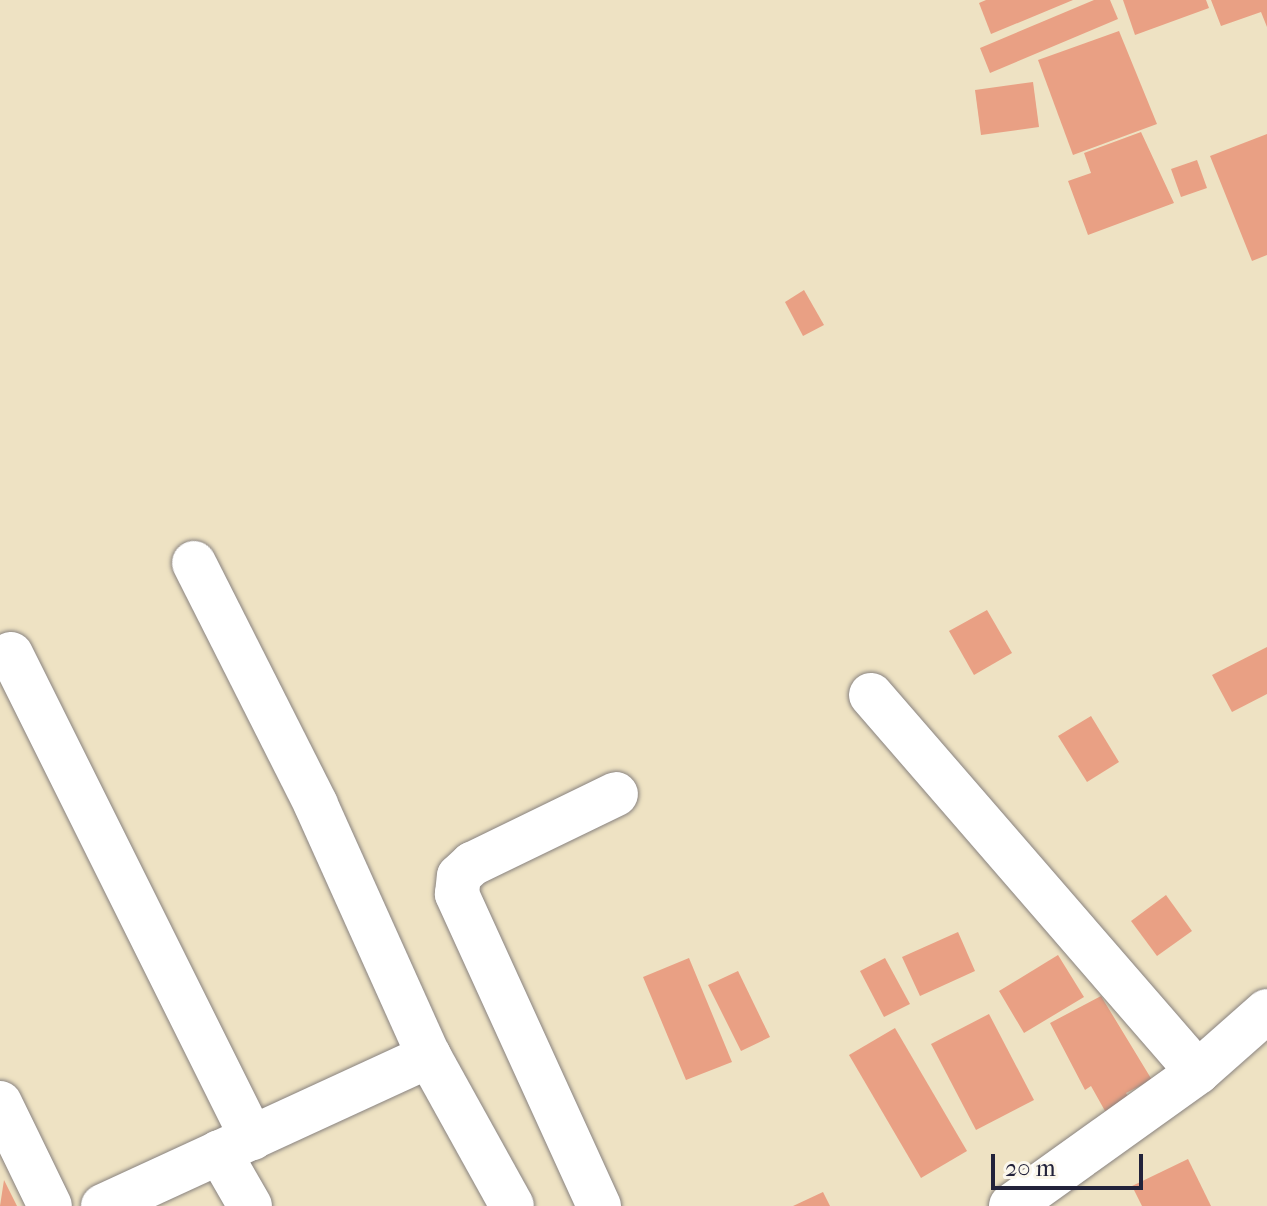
<!DOCTYPE html>
<html>
<head>
<meta charset="utf-8">
<style>
  body { margin:0 }
  #map { position:relative; width:1267px; height:1206px; overflow:hidden; background:#eee2c3; font-family:"IM FELL French Canon",serif }
  div>[style] { position:absolute }
  .building>* { inset:0; background:#e9a084 }
  .roads { filter:drop-shadow(0 0 2px #88827f) drop-shadow(0 0 2px #88827f) }
  .minor>* { height:44px; margin:-22px; padding:0 22px; transform-origin:22px; border-radius:22px; background:#fff }
  span { translate:-50% -50%; white-space:nowrap; text-align:center; line-height:1.15; -webkit-text-stroke:6px #fbf7ec; paint-order:stroke }
  .scale { position:absolute; left:991px; top:1154px; width:152px; height:36px; box-sizing:border-box; border:4px solid #22223b; border-top:0; padding-left:10px; font-size:24px; line-height:28px; white-space:nowrap; color:#22223b; -webkit-text-stroke:6px #fbf7ec; paint-order:stroke }
</style>
</head>
<body>
<div id="map">
  <div class="building">
    <div style="clip-path:polygon(986px 0,1073px 0,991px 34px,979px 3px)"></div>
    <div style="clip-path:polygon(1094px 0,1110px 0,1118px 19px,990px 73px,980px 48px)"></div>
    <div style="clip-path:polygon(1123px 0,1206px 0,1209px 8px,1135px 35px)"></div>
    <div style="clip-path:polygon(1211px 0,1267px 0,1267px 27px,1261px 12px,1221px 26px)"></div>
    <div style="clip-path:polygon(1119px 31px,1157px 124px,1073px 155px,1038px 60px)"></div>
    <div style="clip-path:polygon(1033px 82px,1039px 127px,981px 135px,975px 90px)"></div>
    <div style="clip-path:polygon(1141px 132px,1174px 203px,1088px 235px,1068px 181px,1091px 173px,1084px 153px)"></div>
    <div style="clip-path:polygon(1267px 134px,1267px 255px,1252px 261px,1210px 156px)"></div>
    <div style="clip-path:polygon(1197px 160px,1207px 188px,1181px 197px,1171px 169px)"></div>
    <div style="clip-path:polygon(804px 290px,824px 325px,803px 336px,785px 302px)"></div>
    <div style="clip-path:polygon(987px 610px,1012px 653px,974px 675px,949px 631px)"></div>
    <div style="clip-path:polygon(1267px 647px,1267px 694px,1232px 712px,1212px 675px)"></div>
    <div style="clip-path:polygon(1091px 716px,1119px 762px,1087px 782px,1058px 736px)"></div>
    <div style="clip-path:polygon(1166px 895px,1192px 931px,1157px 956px,1131px 921px)"></div>
    <div style="clip-path:polygon(958px 932px,975px 971px,920px 996px,902px 957px)"></div>
    <div style="clip-path:polygon(1058px 955px,1084px 997px,1024px 1033px,999px 991px)"></div>
    <div style="clip-path:polygon(689px 958px,732px 1062px,686px 1080px,643px 977px)"></div>
    <div style="clip-path:polygon(885px 958px,910px 1004px,884px 1017px,860px 971px)"></div>
    <div style="clip-path:polygon(738px 971px,770px 1037px,741px 1051px,708px 985px)"></div>
    <div style="clip-path:polygon(1101px 996px,1152px 1080px,1126px 1093px,1133px 1106px,1109px 1118px,1091px 1086px,1085px 1090px,1050px 1023px)"></div>
    <div style="clip-path:polygon(989px 1014px,1034px 1100px,976px 1130px,931px 1044px)"></div>
    <div style="clip-path:polygon(895px 1028px,967px 1151px,921px 1178px,849px 1055px)"></div>
    <div style="clip-path:polygon(1188px 1159px,1211px 1206px,1142px 1206px,1132px 1186px)"></div>
    <div style="clip-path:polygon(4px 1180px,17px 1206px,0 1206px)"></div>
    <div style="clip-path:polygon(823px 1192px,830px 1206px,793px 1206px)"></div>
  </div>
  <div class="roads">
    <div class="minor">
      <div style="left:194px;top:563px;width:271px;rotate:63.2deg"></div>
      <div style="left:316px;top:805px;width:275px;rotate:65.8deg"></div>
      <div style="left:429px;top:1056px;width:171px;rotate:61deg"></div>
      <div style="left:11px;top:654px;width:541px;rotate:63.53deg"></div>
      <div style="left:871px;top:695px;width:499px;rotate:49.1deg"></div>
      <div style="left:0;top:1103px;width:114px;rotate:64.1deg"></div>
      <div style="left:219px;top:1152px;width:62px;rotate:60.1deg"></div>
      <div style="left:103px;top:1206px;width:359px;rotate:-24.7deg"></div>
      <div style="left:599px;top:1206px;width:343px;rotate:-114.5deg"></div>
      <div style="left:457px;top:894px;width:18px;rotate:-84deg"></div>
      <div style="left:459px;top:876px;width:18px;rotate:-43deg"></div>
      <div style="left:472px;top:864px;width:160px;rotate:-25.9deg"></div>
      <div style="left:1011px;top:1206px;width:230px;rotate:-35.6deg"></div>
      <div style="left:1198px;top:1072px;width:92px;rotate:-41.5deg"></div>
    </div>
  </div>
  <div class="scale">20 m</div>
</div>
</body>
</html>
